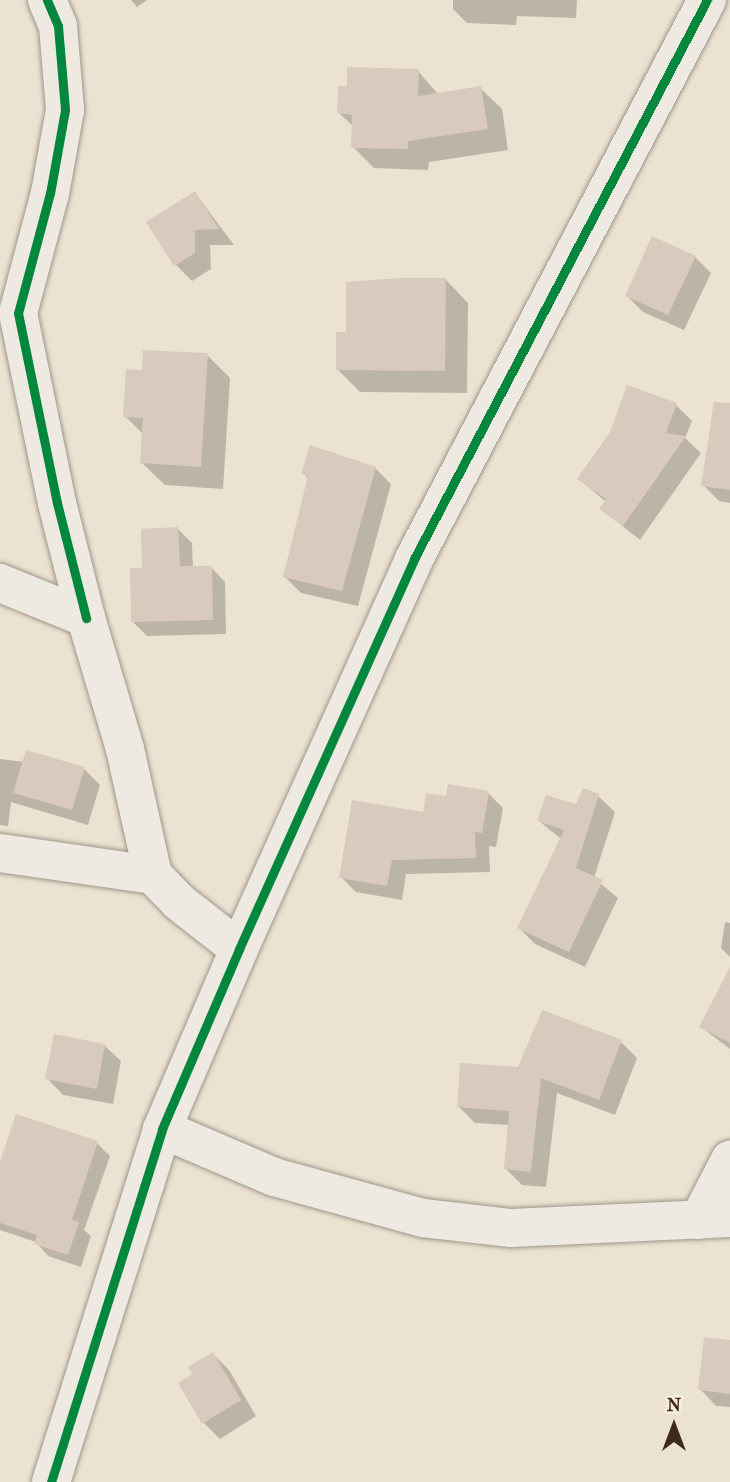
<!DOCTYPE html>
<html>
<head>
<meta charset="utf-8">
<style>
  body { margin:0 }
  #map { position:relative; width:730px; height:1482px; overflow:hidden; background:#ece2d1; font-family:"IM FELL French Canon",serif }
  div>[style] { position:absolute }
  .shadow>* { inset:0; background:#0003 }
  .building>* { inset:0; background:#d9cabe }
  .roads { filter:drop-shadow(0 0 2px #9e968b) drop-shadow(0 0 2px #9e968b) }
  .minor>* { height:38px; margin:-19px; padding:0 19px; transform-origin:19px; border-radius:19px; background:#efeae1 }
  .cycleway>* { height:9px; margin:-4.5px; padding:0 4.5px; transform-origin:4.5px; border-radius:4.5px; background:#00873e }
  span { translate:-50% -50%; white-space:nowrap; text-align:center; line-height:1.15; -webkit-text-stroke:7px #faeeda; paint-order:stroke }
  .north { position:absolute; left:639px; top:1391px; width:70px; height:70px; -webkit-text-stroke:5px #faeeda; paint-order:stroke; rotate:0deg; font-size:19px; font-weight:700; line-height:28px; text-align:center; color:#3d2a18 }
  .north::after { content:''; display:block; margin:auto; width:24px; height:32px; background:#3d2a18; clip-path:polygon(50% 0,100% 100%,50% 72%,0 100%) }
</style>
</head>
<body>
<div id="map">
  <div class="shadow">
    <div style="clip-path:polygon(131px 0,147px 0,137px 7px)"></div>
    <div style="clip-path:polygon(453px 0,577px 0,576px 18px,517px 16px,516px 25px,467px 23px,453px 9px)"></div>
    <div style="clip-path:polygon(418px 71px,439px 95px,480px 88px,502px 109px,508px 150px,429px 162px,428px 170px,374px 168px,353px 147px,354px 127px,339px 113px,348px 87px)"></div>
    <div style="clip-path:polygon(195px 193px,234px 245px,210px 245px,211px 269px,192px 281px,176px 265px)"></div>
    <div style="clip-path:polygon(695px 257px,711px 273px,684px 330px,643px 312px,627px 296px)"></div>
    <div style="clip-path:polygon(446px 280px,468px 303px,467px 393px,360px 392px,337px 369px,347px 334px)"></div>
    <div style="clip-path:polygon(207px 355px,230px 378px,223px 489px,165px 485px,142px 463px,144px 435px,125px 416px,144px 372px)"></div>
    <div style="clip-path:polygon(676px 405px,692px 421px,685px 438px,701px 453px,640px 540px,601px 509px,606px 502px,579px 479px)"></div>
    <div style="clip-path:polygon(730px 445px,730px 503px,719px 501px,703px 485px)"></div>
    <div style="clip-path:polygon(375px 468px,391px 484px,358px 606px,301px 593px,285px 577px,309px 479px,303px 473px)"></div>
    <div style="clip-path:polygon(178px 529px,192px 543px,193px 568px,211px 567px,225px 582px,226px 634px,147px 636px,132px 621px,144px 569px)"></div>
    <div style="clip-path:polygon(0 759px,84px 769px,100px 785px,88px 825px,11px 802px,8px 826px,0 825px)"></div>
    <div style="clip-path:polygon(488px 793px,503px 808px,496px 847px,489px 846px,490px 872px,406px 874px,402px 900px,356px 892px,341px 877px,424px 814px)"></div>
    <div style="clip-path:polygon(598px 796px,615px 812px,594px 878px,618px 898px,585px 967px,535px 944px,519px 928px,561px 839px,539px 821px)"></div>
    <div style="clip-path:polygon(725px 922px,730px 923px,730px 957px,721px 948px)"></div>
    <div style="clip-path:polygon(730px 971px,730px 1049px,701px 1027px)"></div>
    <div style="clip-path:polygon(621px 1042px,637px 1058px,615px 1115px,557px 1093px,546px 1187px,522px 1185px,506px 1169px,510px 1125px,475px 1123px,459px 1107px,519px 1069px)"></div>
    <div style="clip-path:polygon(104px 1045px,121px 1061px,113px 1104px,63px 1095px,47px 1078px)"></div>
    <div style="clip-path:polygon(97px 1143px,110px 1156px,84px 1230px,91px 1236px,81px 1267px,48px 1256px,36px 1242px,0 1230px,0 1167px)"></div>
    <div style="clip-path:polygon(730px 1342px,730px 1407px,716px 1406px,700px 1389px)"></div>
    <div style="clip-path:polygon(213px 1354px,229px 1370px,256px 1416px,220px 1439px,204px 1423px)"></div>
  </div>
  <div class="building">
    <div style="clip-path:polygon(347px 67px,419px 69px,418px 96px,481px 86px,488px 129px,408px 141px,408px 149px,351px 148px,352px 115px,337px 113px,338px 86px,347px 86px)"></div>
    <div style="clip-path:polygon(195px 191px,219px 229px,195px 230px,195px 253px,174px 266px,146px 222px)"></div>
    <div style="clip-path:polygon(652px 236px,696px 256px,668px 315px,625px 296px)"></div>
    <div style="clip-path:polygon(400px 278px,446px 278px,445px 371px,336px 370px,336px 332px,346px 332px,346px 282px)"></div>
    <div style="clip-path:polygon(143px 350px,208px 353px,201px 467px,140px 463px,143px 418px,123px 417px,126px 369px,142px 370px)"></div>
    <div style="clip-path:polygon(627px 385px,677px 403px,666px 433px,686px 436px,623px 526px,599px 509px,606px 499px,577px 479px,610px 432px)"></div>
    <div style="clip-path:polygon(714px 402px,730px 403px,730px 490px,701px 486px)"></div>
    <div style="clip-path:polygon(310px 445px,376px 467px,342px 591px,283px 577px,308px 476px,301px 474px)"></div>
    <div style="clip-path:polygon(178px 527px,180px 566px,212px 566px,213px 620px,131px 622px,130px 568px,142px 568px,141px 529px)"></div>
    <div style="clip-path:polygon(26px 750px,85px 767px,72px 810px,13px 793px)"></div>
    <div style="clip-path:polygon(448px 784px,489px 791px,482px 833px,475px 832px,476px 858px,392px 860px,387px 886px,339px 878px,352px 800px,423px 812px,426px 793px,446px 796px)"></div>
    <div style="clip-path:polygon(583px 788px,599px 794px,576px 868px,603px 880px,569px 952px,517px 928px,564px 830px,537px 821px,546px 795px,576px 804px)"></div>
    <div style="clip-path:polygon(730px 967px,730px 1043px,699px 1027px)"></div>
    <div style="clip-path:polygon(542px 1010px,622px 1040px,599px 1100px,541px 1078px,531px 1172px,504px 1169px,509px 1111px,457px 1107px,460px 1063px,518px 1067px)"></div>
    <div style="clip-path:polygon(54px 1034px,105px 1044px,97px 1089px,45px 1079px)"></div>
    <div style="clip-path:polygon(16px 1114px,98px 1141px,72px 1220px,79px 1222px,68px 1255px,34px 1244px,37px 1235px,0 1223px,0 1162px)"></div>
    <div style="clip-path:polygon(704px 1337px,730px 1340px,730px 1394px,698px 1390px)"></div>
    <div style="clip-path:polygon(213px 1352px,241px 1400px,202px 1424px,178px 1383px,192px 1374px,188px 1367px)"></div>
  </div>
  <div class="roads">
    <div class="minor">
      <div style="left:47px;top:0;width:28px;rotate:67deg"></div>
      <div style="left:58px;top:26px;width:84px;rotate:85.2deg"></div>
      <div style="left:65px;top:110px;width:84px;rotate:100.2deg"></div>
      <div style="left:50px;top:193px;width:124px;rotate:104.9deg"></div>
      <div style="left:18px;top:313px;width:194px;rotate:78.4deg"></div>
      <div style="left:57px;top:503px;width:119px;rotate:75.8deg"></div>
      <div style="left:0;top:583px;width:93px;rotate:22.1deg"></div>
      <div style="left:86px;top:618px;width:137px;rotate:73.4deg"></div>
      <div style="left:125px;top:749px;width:129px;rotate:77.5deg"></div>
      <div style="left:153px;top:875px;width:37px;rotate:46deg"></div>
      <div style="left:179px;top:902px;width:76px;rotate:38.1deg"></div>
      <div style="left:0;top:853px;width:155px;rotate:8.2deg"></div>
      <div style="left:162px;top:1129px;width:122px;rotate:23.2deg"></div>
      <div style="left:274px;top:1177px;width:155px;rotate:15.4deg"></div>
      <div style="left:423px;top:1218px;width:89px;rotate:6.5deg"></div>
      <div style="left:511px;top:1228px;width:219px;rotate:-2.6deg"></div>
      <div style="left:699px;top:1220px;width:68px;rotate:-62.7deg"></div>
      <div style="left:51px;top:1482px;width:370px;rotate:-72.5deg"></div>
      <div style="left:162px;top:1129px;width:196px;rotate:-66.8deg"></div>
      <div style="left:239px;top:949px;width:427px;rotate:-65.8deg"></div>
      <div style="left:414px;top:559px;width:631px;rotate:-62.34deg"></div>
    </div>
  </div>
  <div class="cycleway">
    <div style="left:47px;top:0;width:28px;rotate:67deg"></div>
    <div style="left:58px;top:26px;width:84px;rotate:85.2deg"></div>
    <div style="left:65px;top:110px;width:84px;rotate:100.2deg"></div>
    <div style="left:50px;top:193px;width:124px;rotate:104.9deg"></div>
    <div style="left:18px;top:313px;width:194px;rotate:78.4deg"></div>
    <div style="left:57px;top:503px;width:119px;rotate:75.8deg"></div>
    <div style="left:51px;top:1482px;width:370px;rotate:-72.5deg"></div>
    <div style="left:162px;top:1129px;width:196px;rotate:-66.8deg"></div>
    <div style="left:239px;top:949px;width:427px;rotate:-65.8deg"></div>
    <div style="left:414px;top:559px;width:631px;rotate:-62.34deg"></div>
  </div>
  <div class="north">N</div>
</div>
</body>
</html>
